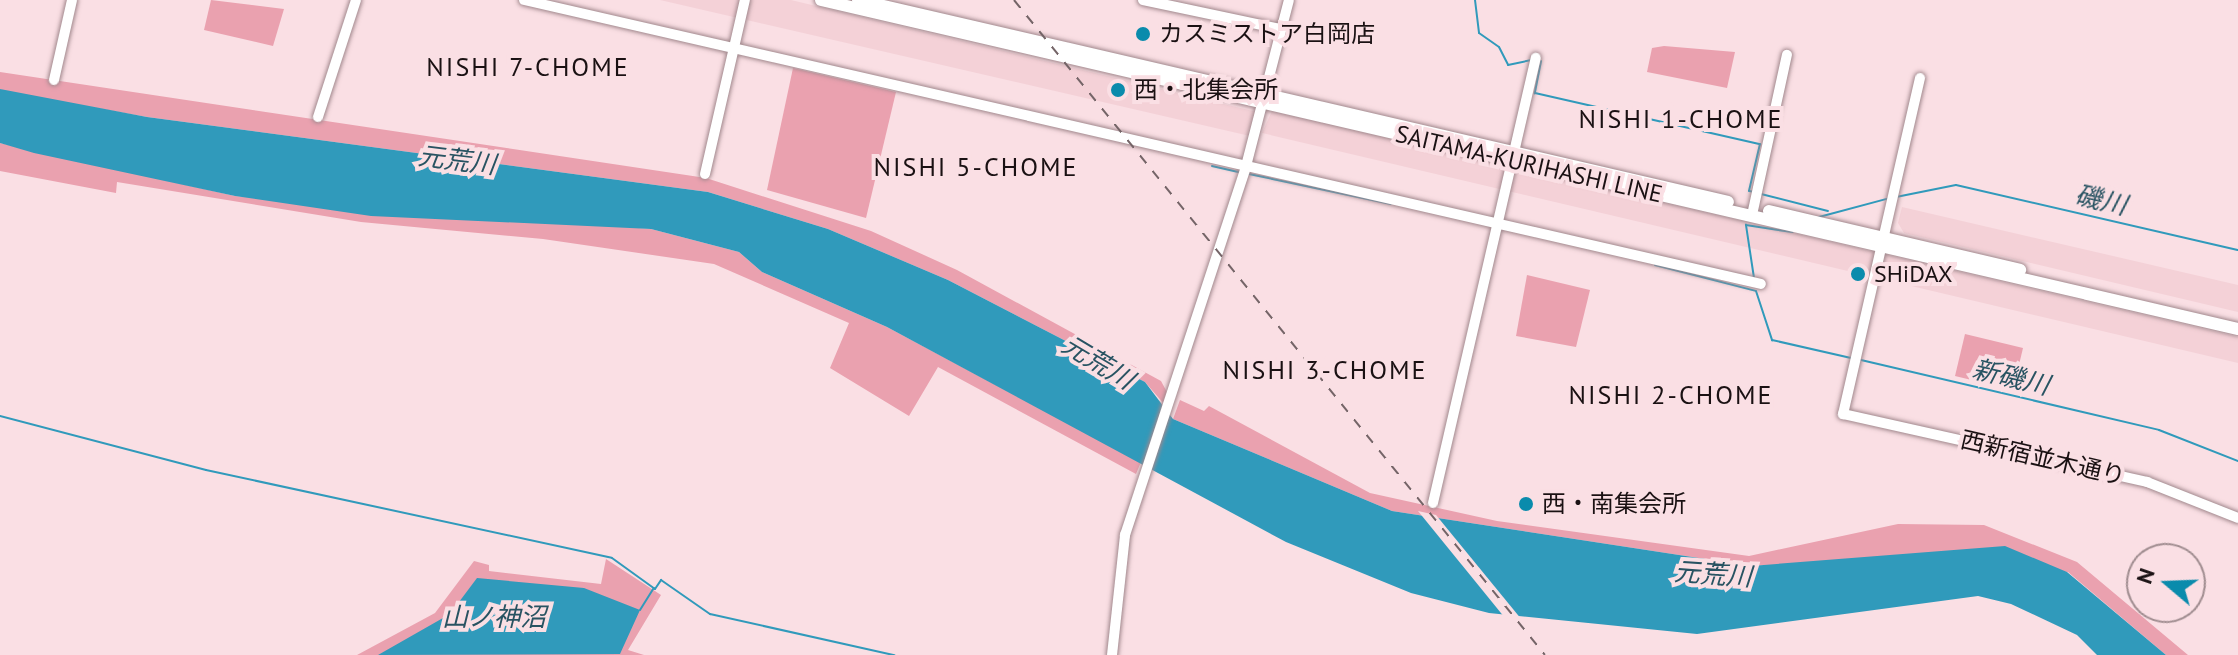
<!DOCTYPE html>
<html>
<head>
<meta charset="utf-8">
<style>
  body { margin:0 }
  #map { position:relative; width:2238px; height:655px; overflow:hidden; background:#fadfe4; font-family:"PT Sans","Noto Sans JP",sans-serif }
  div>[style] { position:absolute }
  .built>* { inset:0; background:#f4d1d7 }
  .green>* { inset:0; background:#eaa1af }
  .water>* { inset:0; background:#309abb }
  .pier>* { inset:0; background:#fadfe4 }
  .stream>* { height:2px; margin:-1px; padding:0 1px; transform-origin:1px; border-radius:1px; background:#309abb }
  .roads { filter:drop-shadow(0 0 2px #a1888d) drop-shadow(0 0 2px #a1888d) }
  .tertiary>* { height:10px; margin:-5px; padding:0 5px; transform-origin:5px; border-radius:5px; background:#fff }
  .primary>* { height:12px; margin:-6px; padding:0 6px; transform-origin:6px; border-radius:6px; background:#fff }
  .rail>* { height:2px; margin-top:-1px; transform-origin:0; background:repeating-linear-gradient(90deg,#746467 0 10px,transparent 0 20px) }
  .dots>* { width:22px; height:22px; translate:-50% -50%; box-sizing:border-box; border:4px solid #fadfe4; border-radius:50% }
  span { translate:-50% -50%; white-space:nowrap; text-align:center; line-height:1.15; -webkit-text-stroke:8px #fadfe4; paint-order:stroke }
  .poi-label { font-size:24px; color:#1a1113 }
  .left { translate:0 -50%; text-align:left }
  .street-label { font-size:24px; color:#1a1113 }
  .neighbourhood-label { font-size:26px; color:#1a1113; letter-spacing:2px }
  .water-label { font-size:26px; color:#285362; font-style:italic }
  .north { position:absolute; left:2126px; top:543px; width:80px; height:80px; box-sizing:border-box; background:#fadfe4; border:2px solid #a08d90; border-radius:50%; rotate:289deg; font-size:22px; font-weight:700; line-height:32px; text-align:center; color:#1a1113 }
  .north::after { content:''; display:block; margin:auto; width:28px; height:36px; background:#0a8bac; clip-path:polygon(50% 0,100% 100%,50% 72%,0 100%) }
</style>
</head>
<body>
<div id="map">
  <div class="built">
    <div style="clip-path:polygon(660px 0,791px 0,1257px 112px,1250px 136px)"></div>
    <div style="clip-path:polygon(1272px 111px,2238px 337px,2238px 363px,1262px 133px)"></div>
    <div style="clip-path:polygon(1902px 207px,2238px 285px,2238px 312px,1904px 233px,1898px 223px)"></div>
  </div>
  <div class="green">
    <div style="clip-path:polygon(211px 0,284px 9px,273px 46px,204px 30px)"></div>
    <div style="clip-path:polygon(1664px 46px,1735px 52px,1727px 88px,1647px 72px,1652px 48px)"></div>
    <div style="clip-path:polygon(793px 68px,896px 92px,866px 218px,767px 190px)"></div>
    <div style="clip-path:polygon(0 72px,706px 178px,871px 231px,957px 270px,1161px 381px,1168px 394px,1164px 404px,1145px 382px,948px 280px,828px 229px,708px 192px,147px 117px,6px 92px,0 89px)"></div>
    <div style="clip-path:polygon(0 143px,235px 196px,651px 229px,739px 252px,762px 272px,887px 327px,1141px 462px,1136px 474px,938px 367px,909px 416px,830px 368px,849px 323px,714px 264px,543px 239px,361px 222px,117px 182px,116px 193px,0 171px)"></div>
    <div style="clip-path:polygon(1527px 275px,1590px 290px,1576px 347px,1516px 336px)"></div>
    <div style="clip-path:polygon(1965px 334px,2023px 348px,2013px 390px,1955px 376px)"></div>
    <div style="clip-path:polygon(1180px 400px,1204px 411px,1209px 406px,1370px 493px,1497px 521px,1749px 556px,1898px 524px,1984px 525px,2077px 562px,2188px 655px,2166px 655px,2068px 572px,1839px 562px,1751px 566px,1392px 511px,1173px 419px)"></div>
    <div style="clip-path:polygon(606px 559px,661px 595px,628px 650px,644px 655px,357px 655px,435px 613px,474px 561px,489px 565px,489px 571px,601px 584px)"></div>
  </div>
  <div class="water">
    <div style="clip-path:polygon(0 89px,147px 117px,708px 192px,828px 229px,948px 280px,1145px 382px,1173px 419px,1392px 511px,1751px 566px,2005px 546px,2067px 572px,2166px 655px,2097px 655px,2077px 635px,2011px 604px,1978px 596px,1697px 634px,1489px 613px,1411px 593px,1286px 542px,887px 327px,762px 272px,739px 252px,651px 229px,371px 216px,235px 196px,34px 153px,0 143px)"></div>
    <div style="clip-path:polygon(477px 578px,584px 588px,640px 610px,620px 654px,378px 655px,450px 614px)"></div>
  </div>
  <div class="pier">
    <div style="clip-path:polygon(1418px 511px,1436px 515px,1522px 620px,1505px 618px)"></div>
  </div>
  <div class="stream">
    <div style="left:1475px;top:0;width:33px;rotate:83deg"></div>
    <div style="left:1479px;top:33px;width:24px;rotate:35deg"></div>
    <div style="left:1499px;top:47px;width:20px;rotate:63deg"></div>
    <div style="left:1508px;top:65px;width:24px;rotate:-12deg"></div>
    <div style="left:1541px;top:61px;width:33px;rotate:101deg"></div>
    <div style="left:1535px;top:93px;width:231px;rotate:12.8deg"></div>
    <div style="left:1760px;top:144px;width:48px;rotate:103.2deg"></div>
    <div style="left:1749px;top:191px;width:6px;rotate:9deg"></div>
    <div style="left:1212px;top:166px;width:27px;rotate:13deg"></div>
    <div style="left:1249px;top:174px;width:145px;rotate:11.9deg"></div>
    <div style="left:1761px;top:194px;width:69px;rotate:14.2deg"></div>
    <div style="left:1896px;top:197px;width:61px;rotate:-11.3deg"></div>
    <div style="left:1956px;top:185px;width:289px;rotate:13deg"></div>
    <div style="left:1819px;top:217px;width:73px;rotate:-15deg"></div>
    <div style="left:1655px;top:265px;width:104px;rotate:14.4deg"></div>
    <div style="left:1756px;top:291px;width:52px;rotate:71.9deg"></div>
    <div style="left:1772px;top:340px;width:81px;rotate:12.8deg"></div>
    <div style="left:1754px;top:278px;width:54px;rotate:-98.6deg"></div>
    <div style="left:1746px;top:225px;width:47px;rotate:8.7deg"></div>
    <div style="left:1861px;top:360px;width:306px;rotate:13.2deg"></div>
    <div style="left:2159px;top:430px;width:85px;rotate:21.4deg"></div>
    <div style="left:0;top:416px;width:213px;rotate:14.7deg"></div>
    <div style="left:206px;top:470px;width:415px;rotate:12.2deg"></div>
    <div style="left:612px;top:558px;width:53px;rotate:35.8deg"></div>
    <div style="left:655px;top:589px;width:11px;rotate:-56deg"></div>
    <div style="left:661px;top:580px;width:60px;rotate:34.8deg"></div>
    <div style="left:710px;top:614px;width:189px;rotate:12.6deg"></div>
    <div style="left:640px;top:610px;width:26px;rotate:-58deg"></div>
  </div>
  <div class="roads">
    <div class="tertiary">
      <div style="left:524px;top:0;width:1269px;rotate:12.93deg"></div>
      <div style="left:1143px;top:0;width:141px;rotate:11.9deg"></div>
      <div style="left:1920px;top:78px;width:345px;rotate:102.9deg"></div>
      <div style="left:1843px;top:414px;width:312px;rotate:12.6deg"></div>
      <div style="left:2147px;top:482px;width:98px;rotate:21.6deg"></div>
      <div style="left:54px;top:80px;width:82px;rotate:-77.3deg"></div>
      <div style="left:318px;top:117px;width:123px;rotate:-72deg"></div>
      <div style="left:705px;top:174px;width:179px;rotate:-77.1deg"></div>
      <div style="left:1752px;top:215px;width:164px;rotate:-77.7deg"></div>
      <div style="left:1433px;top:503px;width:457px;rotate:-77deg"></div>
      <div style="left:1112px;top:655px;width:121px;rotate:-83.8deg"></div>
      <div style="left:1125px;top:535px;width:388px;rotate:-71.8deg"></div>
      <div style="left:1246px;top:166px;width:171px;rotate:-75.5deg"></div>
    </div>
    <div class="primary">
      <div style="left:821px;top:0;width:1455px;rotate:13.07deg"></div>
      <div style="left:858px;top:0;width:893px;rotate:13.07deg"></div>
      <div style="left:1769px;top:211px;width:258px;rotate:13.2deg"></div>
    </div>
  </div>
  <div class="rail">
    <div style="left:1014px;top:0;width:843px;rotate:50.97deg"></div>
  </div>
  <div class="dots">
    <div style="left:1143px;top:34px;background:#0a8bac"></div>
    <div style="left:1118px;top:90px;background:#0a8bac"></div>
    <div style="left:1858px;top:274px;background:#0a8bac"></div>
    <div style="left:1526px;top:504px;background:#0a8bac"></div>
  </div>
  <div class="poi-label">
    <span class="left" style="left:1159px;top:34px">カスミストア白岡店</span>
    <span class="left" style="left:1134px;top:90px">西・北集会所</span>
    <span class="left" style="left:1874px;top:274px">SHiDAX</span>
    <span class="left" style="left:1542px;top:504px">西・南集会所</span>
  </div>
  <div class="street-label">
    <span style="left:1529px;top:164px;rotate:13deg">SAITAMA-KURIHASHI LINE</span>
    <span style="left:2043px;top:458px;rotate:13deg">西新宿並木通り</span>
  </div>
  <div class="neighbourhood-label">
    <span style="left:528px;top:67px">NISHI 7-CHOME</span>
    <span style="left:1681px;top:119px">NISHI 1-CHOME</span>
    <span style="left:976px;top:167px">NISHI 5-CHOME</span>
    <span style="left:1325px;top:370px">NISHI 3-CHOME</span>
    <span style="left:1671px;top:395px">NISHI 2-CHOME</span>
  </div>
  <div class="water-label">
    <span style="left:457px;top:160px;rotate:7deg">元荒川</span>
    <span style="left:2101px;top:200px;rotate:13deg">磯川</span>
    <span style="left:1098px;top:362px;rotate:31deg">元荒川</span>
    <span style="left:2011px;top:377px;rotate:13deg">新磯川</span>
    <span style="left:1713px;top:574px;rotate:4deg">元荒川</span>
    <span style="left:494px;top:617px">山ノ神沼</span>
  </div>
  <div class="north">N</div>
</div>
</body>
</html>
